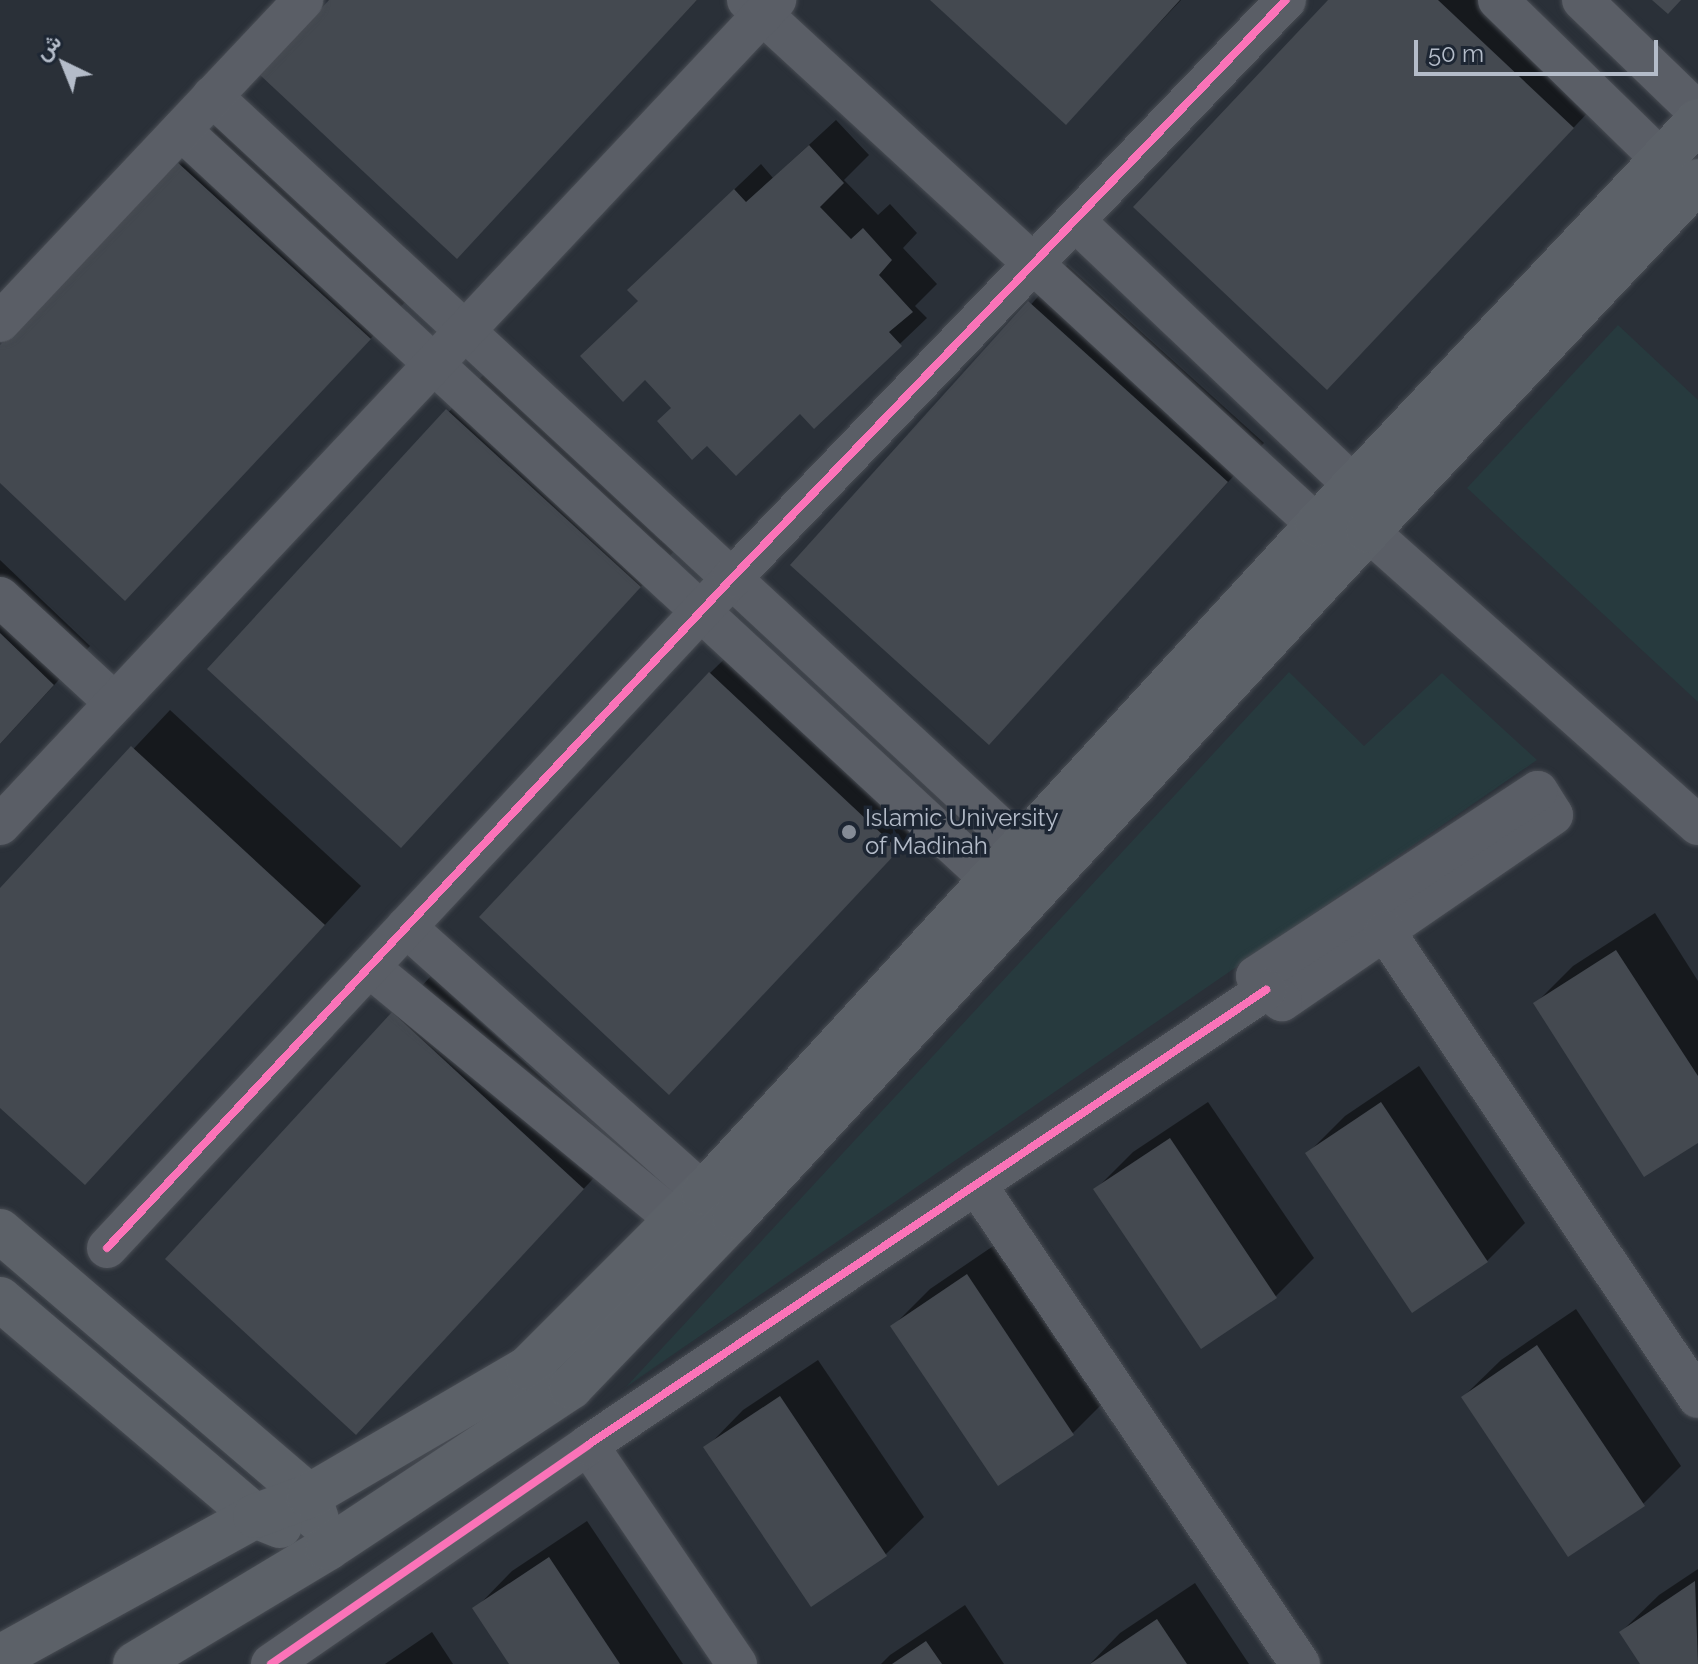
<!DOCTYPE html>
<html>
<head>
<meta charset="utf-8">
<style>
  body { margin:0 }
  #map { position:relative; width:1698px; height:1664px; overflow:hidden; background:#2a3038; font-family:Raleway,Vazirmatn,sans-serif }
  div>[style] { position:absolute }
  .green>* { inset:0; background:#273a3e }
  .shadow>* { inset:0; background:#0007 }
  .building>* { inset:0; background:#444950 }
  .roads { filter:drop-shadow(0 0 2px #484c53) drop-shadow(0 0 2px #484c53) }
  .minor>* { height:40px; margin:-20px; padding:0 20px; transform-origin:20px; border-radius:20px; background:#5a5e66 }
  .major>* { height:44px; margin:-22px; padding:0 22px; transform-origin:22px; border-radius:22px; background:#5c6168 }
  .cycleway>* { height:8px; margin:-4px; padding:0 4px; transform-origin:4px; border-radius:4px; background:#fb73b8 }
  .dots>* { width:22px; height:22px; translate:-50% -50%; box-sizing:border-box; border:4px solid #1d2633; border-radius:50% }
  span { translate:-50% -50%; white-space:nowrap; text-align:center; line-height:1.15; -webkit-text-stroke:7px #1d2633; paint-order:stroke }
  .poi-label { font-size:24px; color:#b4bcc9 }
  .left { translate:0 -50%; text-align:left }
  .north { position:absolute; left:24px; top:24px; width:80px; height:80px; -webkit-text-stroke:6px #1d2633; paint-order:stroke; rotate:317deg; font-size:22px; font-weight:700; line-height:32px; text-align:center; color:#b4bcc9 }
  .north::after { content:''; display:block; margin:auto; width:28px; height:36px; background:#b4bcc9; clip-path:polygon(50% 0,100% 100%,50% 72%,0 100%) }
  .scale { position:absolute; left:1414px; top:40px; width:244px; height:36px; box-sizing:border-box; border:4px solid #b4bcc9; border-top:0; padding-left:10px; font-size:24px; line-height:28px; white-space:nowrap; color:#b4bcc9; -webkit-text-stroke:6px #1d2633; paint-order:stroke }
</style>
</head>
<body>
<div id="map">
  <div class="green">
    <div style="clip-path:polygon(1618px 325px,1698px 400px,1698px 702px,1467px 488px)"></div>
    <div style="clip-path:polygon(1289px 672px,1364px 746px,1442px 673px,1537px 760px,626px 1387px)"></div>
  </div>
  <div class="shadow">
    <div style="clip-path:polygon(332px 0,697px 0,457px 256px)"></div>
    <div style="clip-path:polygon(933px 0,1181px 0,1066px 122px)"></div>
    <div style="clip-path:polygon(1331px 0,1515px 0,1610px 89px,1364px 350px)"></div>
    <div style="clip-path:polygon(836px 120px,869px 155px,844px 180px,878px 215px,890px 204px,917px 233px,903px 248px,937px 284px,915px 306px,927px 318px,814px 426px,800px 411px,673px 407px,640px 300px,656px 264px,761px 164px,773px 178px)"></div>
    <div style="clip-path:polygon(215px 125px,407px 300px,162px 560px,0 480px,0 348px)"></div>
    <div style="clip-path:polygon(1067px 265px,1264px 443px,989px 742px,793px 564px)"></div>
    <div style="clip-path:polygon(485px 373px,677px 548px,401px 845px,209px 669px)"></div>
    <div style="clip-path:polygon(0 560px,90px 646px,0 744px)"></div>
    <div style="clip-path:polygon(748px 636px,935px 811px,669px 1092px,710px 673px)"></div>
    <div style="clip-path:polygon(170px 710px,361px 886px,85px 1183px,0 1105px,0 891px)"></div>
    <div style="clip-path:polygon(1655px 913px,1698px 981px,1698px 1140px,1535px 1004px,1573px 966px)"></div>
    <div style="clip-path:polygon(431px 976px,620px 1150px,356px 1432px,168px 1259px)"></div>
    <div style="clip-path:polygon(1419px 1066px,1525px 1223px,1487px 1261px,1413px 1311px,1307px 1154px,1345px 1116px)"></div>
    <div style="clip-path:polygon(1208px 1102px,1314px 1258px,1276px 1296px,1201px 1346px,1096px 1189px,1133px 1152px)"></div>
    <div style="clip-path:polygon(1005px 1238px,1110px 1396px,1073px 1433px,893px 1326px,930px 1289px)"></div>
    <div style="clip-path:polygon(1576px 1309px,1681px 1466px,1643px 1504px,1463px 1397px,1501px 1360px)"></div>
    <div style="clip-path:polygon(818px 1360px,924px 1517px,886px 1554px,811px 1605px,706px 1448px,743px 1410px)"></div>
    <div style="clip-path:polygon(587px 1521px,683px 1664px,512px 1664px,475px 1609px,512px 1571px)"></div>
    <div style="clip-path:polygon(1698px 1569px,1698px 1664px,1643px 1664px,1621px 1632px,1659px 1595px)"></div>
    <div style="clip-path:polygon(1195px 1583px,1249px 1664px,1090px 1664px,1120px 1633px)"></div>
    <div style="clip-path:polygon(965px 1605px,1004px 1664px,881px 1664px,890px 1655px)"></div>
    <div style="clip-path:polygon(432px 1632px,453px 1664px,385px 1664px)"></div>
  </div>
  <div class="building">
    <div style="clip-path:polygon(329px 0,697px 0,457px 259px,260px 75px)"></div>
    <div style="clip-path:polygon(930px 0,1180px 0,1066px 125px)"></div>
    <div style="clip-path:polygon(1328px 0,1438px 0,1574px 128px,1327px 390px,1133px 207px)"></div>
    <div style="clip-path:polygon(1652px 0,1681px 0,1668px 14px)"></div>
    <div style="clip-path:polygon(809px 145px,844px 183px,820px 207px,851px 239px,863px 228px,892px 260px,879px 275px,913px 312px,889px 332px,902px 346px,814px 429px,800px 414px,736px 476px,707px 446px,692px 460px,657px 421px,671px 408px,645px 380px,623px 402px,580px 356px,638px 301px,627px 290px,734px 189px,746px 202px)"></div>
    <div style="clip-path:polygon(176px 161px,371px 339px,125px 601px,0 483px,0 345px)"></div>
    <div style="clip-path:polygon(1028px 301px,1228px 482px,989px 745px,790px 565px)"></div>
    <div style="clip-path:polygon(446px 409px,641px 587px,401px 848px,207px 669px)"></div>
    <div style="clip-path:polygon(0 633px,54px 685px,0 744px)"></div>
    <div style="clip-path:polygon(709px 672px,899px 850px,669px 1095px,479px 917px)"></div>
    <div style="clip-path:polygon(131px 746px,325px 925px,85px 1185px,0 1108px,0 888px)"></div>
    <div style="clip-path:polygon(1616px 950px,1698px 1076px,1698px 1143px,1644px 1177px,1533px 1003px)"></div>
    <div style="clip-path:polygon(392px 1012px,584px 1189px,356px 1435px,165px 1259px)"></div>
    <div style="clip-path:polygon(1381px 1102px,1488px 1262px,1412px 1313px,1305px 1153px)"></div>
    <div style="clip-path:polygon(1170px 1138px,1277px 1298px,1201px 1349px,1093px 1189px)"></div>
    <div style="clip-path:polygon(967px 1274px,1074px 1435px,998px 1486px,890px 1326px)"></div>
    <div style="clip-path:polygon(1537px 1345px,1645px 1506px,1568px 1557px,1461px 1397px)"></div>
    <div style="clip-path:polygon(780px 1396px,887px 1556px,811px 1607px,703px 1447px)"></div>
    <div style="clip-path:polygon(549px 1557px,620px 1664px,509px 1664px,472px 1608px)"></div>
    <div style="clip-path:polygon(1695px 1581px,1698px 1664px,1640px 1664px,1619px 1632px)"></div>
    <div style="clip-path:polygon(1157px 1619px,1187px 1664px,1090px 1664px)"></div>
    <div style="clip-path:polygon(926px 1641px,942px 1664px,892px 1664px)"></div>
  </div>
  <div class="roads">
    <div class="minor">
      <div style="left:747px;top:0;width:775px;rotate:42.65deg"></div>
      <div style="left:1498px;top:0;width:228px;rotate:44.3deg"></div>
      <div style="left:1582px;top:0;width:161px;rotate:44deg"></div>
      <div style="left:212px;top:96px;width:1107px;rotate:42.88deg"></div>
      <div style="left:181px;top:130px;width:1104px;rotate:42.8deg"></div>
      <div style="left:1075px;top:221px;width:388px;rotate:43.5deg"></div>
      <div style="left:0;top:322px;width:442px;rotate:-46.7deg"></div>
      <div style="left:1368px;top:531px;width:442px;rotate:41.7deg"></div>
      <div style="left:0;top:597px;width:156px;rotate:42.7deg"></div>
      <div style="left:1538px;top:791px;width:28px;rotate:58deg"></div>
      <div style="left:1553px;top:815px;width:329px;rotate:145.5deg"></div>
      <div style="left:1282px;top:1001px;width:19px;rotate:-145deg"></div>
      <div style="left:1266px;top:990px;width:17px;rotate:-126deg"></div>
      <div style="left:1256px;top:976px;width:337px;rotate:-33.3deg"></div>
      <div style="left:0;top:825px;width:1133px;rotate:-46.75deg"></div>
      <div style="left:406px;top:927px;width:399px;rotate:41.8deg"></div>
      <div style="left:1385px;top:931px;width:562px;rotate:56.17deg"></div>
      <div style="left:369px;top:967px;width:398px;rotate:39.5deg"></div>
      <div style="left:976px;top:1184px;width:579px;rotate:55.98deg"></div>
      <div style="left:107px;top:1248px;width:918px;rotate:-46.99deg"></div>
      <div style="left:733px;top:577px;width:799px;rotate:-46.22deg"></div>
      <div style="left:588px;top:1445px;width:265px;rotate:55.8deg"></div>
      <div style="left:271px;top:1664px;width:385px;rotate:-34.6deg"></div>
      <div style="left:588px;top:1445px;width:817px;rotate:-33.87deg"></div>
    </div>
    <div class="major">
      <div style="left:0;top:1231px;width:407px;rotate:40.6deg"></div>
      <div style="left:309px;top:1496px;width:24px;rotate:71deg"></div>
      <div style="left:0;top:1299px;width:335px;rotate:40.4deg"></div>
      <div style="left:255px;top:1516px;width:27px;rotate:22deg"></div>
      <div style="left:0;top:1657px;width:291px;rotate:-28.9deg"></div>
      <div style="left:255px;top:1516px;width:58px;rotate:-20.3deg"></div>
      <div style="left:309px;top:1496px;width:254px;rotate:-30.3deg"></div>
      <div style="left:528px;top:1368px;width:247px;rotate:-45deg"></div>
      <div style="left:703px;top:1193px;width:907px;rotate:-47.41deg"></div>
      <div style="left:1317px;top:525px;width:555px;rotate:-46.68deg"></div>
      <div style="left:135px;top:1664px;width:225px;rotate:-31deg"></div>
      <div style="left:328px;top:1548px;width:291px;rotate:-33.5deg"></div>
      <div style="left:571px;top:1387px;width:236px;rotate:-46.2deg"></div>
      <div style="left:734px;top:1217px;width:934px;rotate:-47.26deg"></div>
      <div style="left:1368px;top:531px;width:481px;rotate:-46.7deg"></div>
    </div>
  </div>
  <div class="cycleway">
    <div style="left:107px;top:1248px;width:918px;rotate:-46.99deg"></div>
    <div style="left:733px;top:577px;width:799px;rotate:-46.22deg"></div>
    <div style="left:271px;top:1664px;width:385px;rotate:-34.6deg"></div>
    <div style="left:588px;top:1445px;width:817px;rotate:-33.87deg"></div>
  </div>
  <div class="dots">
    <div style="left:849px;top:832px;background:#848b96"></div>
  </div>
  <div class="poi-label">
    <span class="left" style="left:865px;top:832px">Islamic University<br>of Madinah</span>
  </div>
  <div class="north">ش</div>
  <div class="scale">50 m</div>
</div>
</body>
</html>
